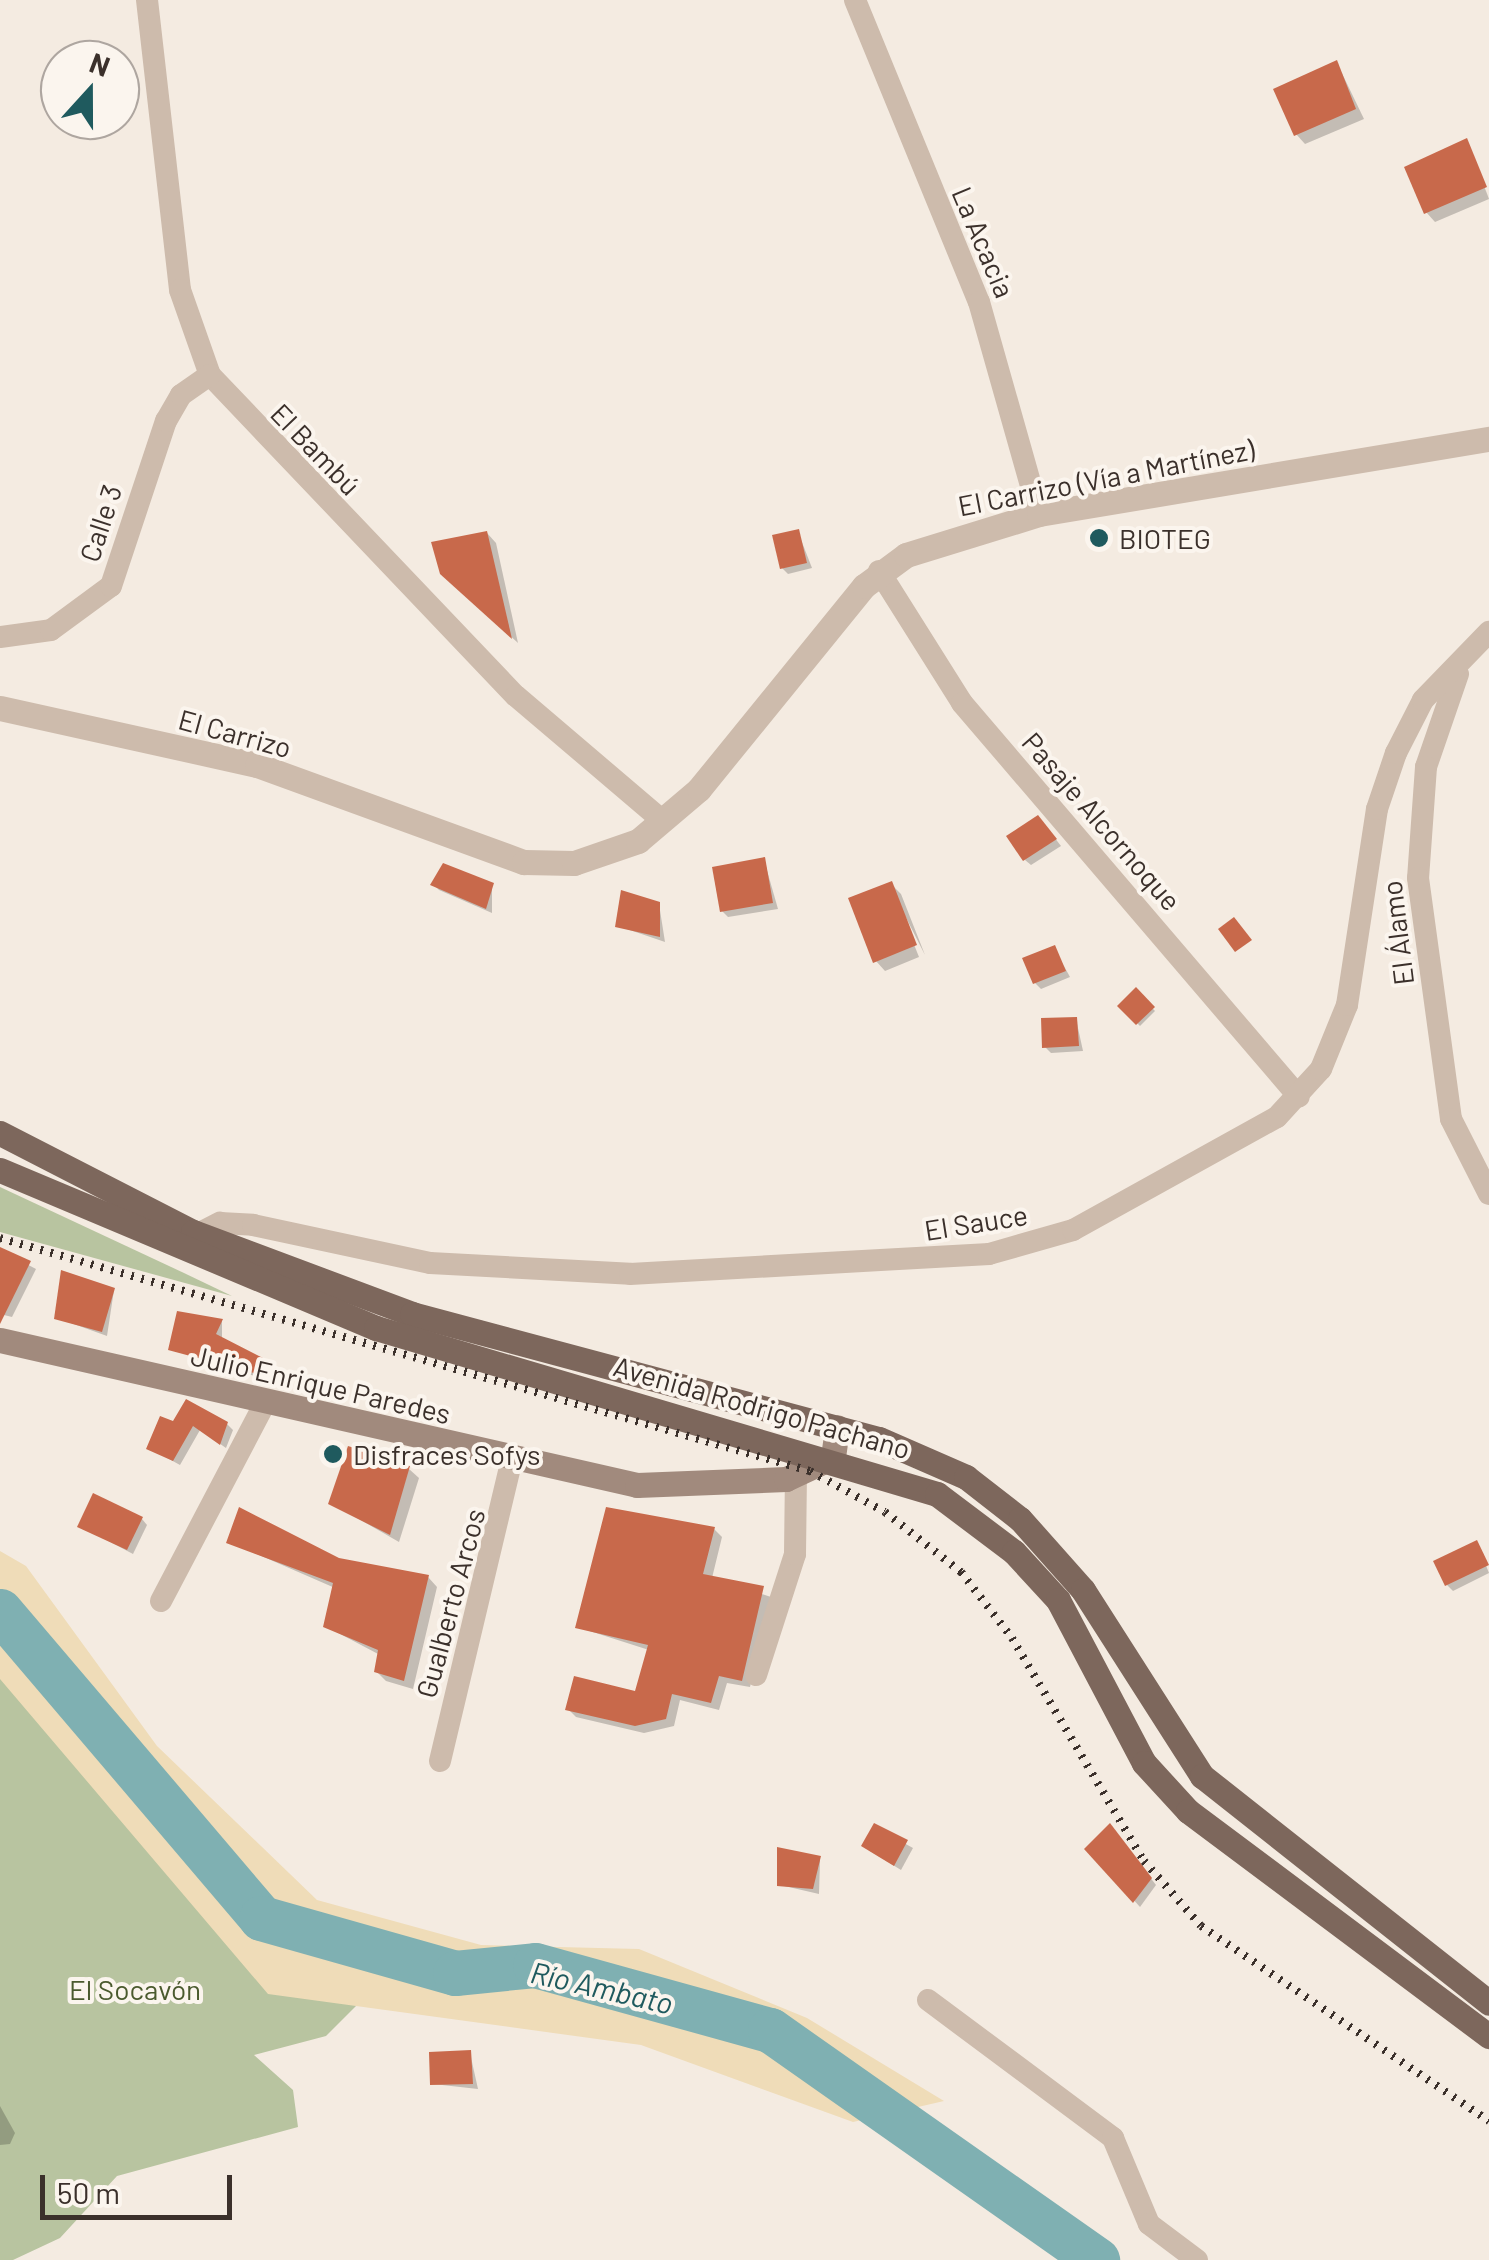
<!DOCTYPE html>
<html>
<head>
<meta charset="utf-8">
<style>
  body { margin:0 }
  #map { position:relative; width:1489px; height:2260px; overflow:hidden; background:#f4ebe1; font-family:Barlow,sans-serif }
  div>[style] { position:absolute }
  .green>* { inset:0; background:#b8c4a0 }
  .sand>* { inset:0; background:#efdcb8 }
  .shadow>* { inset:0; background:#0003 }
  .river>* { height:45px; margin:-22.5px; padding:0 22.5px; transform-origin:22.5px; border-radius:22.5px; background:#7fb0b2 }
  .building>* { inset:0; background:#c8694b }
  .minor>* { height:22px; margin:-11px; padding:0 11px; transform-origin:11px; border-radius:11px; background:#cdbbac }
  .tertiary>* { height:25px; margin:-12.5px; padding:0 12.5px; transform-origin:12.5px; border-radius:12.5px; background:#cdbbac }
  .secondary>* { height:25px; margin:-12.5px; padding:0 12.5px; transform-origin:12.5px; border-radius:12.5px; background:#a18a7d }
  .primary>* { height:25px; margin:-12.5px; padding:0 12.5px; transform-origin:12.5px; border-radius:12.5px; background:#7d675c }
  .rail>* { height:8px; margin-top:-4px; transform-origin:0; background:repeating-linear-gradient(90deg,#3b302b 0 2.5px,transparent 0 10.5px) }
  .dots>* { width:28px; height:28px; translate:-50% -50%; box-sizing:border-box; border:5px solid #fbf5ee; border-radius:50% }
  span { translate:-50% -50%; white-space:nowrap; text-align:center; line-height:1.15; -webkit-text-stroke:8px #fbf5ee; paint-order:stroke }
  .street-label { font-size:28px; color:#3b302b }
  .poi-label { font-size:28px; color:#3b302b }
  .left { translate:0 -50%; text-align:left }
  .park-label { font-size:28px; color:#4a5a2e }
  .water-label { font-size:30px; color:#1f5a5e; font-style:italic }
  .north { position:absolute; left:40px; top:40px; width:100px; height:100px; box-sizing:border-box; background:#fbf5ee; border:2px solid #aea6a0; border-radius:50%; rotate:21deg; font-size:28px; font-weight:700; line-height:40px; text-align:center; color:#3b302b }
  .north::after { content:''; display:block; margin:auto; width:35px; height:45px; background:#1f5a5e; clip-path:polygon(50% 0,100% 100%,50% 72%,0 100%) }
  .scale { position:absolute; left:40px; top:2175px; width:192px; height:45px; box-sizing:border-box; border:5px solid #3b302b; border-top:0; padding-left:12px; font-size:30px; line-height:35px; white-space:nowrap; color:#3b302b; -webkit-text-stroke:8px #fbf5ee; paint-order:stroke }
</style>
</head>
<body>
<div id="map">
  <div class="green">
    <div style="clip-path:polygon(0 1187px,184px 1273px,232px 1296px,0 1232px)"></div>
    <div style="clip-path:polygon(0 1623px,384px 1978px,326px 2036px,254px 2055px,293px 2090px,298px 2127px,117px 2176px,60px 2238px,13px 2260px,0 2260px)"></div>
  </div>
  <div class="sand">
    <div style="clip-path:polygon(0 1551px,26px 1566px,157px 1746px,317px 1900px,481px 1945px,639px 1949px,807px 2018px,944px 2101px,853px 2122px,641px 2045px,268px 1994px,0 1679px)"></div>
  </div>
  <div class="shadow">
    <div style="clip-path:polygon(1337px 63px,1364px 119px,1305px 144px,1296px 134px)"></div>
    <div style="clip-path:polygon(1467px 141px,1489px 199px,1435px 222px,1426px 212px)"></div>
    <div style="clip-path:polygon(798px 532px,812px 568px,788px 574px,782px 568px)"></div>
    <div style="clip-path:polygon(487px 533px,496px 543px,518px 643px,453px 583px)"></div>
    <div style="clip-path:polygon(1044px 824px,1061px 846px,1031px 865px,1025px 860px)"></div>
    <div style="clip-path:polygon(764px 860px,778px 909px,728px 917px,722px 911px)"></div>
    <div style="clip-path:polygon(433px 884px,492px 885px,492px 913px,439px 890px)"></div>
    <div style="clip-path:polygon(891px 884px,901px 894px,925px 955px,893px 892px,919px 957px,885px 971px,876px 961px)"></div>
    <div style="clip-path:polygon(659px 904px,665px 942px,618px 926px)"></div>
    <div style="clip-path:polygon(1054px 948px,1070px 977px,1041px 989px,1035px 983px)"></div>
    <div style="clip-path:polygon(1136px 991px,1155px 1011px,1140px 1026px,1120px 1006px)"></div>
    <div style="clip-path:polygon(1076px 1019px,1083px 1051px,1051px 1053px,1045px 1047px)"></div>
    <div style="clip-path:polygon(0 1250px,36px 1269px,12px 1317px,0 1314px)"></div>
    <div style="clip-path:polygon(114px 1290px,107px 1336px,57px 1318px)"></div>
    <div style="clip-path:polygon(222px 1321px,222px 1340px,270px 1363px,261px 1378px,171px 1349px)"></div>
    <div style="clip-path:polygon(174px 1424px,227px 1424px,233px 1430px,226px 1448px,200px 1430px,180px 1465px,149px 1448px)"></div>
    <div style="clip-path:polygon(409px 1469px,419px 1478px,399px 1542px,331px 1503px)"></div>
    <div style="clip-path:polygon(142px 1519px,147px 1525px,133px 1554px,80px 1526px)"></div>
    <div style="clip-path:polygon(714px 1529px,722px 1537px,712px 1578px,771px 1597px,750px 1687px,727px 1683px,719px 1710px,680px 1700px,674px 1726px,644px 1733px,576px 1717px,568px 1709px,637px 1694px,649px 1650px,577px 1627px)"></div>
    <div style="clip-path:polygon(229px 1542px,428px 1577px,437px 1587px,413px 1689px,386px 1681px,377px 1672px,380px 1655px,325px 1626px,335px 1588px)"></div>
    <div style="clip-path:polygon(1477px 1543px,1489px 1573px,1453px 1591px,1447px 1585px)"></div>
    <div style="clip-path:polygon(875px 1827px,913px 1848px,901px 1870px,870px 1851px)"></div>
    <div style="clip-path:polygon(1115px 1832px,1156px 1885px,1140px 1907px,1088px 1849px)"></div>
    <div style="clip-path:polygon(820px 1859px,819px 1894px,780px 1885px)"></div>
    <div style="clip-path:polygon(470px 2053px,478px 2089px,433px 2084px)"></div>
    <div style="clip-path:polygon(0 2106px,15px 2133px,10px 2144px,0 2145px)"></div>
  </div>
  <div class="river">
    <div style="left:0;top:1611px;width:403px;rotate:49.6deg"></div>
    <div style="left:261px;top:1918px;width:202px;rotate:15.8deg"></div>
    <div style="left:455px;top:1973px;width:80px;rotate:-5.7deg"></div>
    <div style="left:535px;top:1965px;width:244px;rotate:15.5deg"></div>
    <div style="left:770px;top:2030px;width:400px;rotate:35.1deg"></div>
  </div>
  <div class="building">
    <div style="clip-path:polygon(1337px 60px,1356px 109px,1294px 136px,1273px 89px)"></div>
    <div style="clip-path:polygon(1467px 138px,1487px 187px,1424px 214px,1404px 167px)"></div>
    <div style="clip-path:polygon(799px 529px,807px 563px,780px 569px,772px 535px)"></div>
    <div style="clip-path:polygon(487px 531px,512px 639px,440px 574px,431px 542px)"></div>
    <div style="clip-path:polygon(1038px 815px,1057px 839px,1023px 861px,1006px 836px)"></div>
    <div style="clip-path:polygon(765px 857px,773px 903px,720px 912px,712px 867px)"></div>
    <div style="clip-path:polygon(443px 863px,494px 883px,486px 909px,430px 885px)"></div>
    <div style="clip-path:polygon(892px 881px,917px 945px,873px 963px,848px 898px)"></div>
    <div style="clip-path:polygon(621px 890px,660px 902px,660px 937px,615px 927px)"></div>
    <div style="clip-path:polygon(1234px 917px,1252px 940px,1235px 952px,1218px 929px)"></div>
    <div style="clip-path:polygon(1055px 945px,1066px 971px,1033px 984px,1022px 958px)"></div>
    <div style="clip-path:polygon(1136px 987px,1155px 1007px,1136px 1025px,1117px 1006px)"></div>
    <div style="clip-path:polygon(1077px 1017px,1079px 1046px,1042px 1048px,1041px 1018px)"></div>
    <div style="clip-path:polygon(0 1247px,31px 1261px,0 1324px)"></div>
    <div style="clip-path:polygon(61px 1270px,115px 1288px,102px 1332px,54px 1319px)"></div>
    <div style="clip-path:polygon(177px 1311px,223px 1319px,216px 1334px,265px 1359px,254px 1373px,168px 1350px)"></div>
    <div style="clip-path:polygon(186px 1399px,228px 1422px,220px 1445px,193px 1426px,173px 1461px,146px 1449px,160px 1416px,173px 1421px)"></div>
    <div style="clip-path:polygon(348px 1446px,410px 1466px,390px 1535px,328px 1504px)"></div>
    <div style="clip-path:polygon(93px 1493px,143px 1517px,127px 1550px,77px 1527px)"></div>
    <div style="clip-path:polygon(239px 1507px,339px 1558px,429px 1575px,404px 1681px,374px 1672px,378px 1650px,323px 1627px,333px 1583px,226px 1543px)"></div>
    <div style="clip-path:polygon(606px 1507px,715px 1527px,703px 1574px,764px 1586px,742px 1681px,719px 1676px,711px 1703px,672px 1694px,666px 1719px,635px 1726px,565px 1710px,574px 1676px,635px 1691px,648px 1645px,575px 1628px)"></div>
    <div style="clip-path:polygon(1477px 1540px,1489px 1565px,1445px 1586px,1433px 1561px)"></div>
    <div style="clip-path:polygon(874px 1823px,908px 1840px,894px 1866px,861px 1846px)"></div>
    <div style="clip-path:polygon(1110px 1823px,1152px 1878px,1133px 1903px,1084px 1849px)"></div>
    <div style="clip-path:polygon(777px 1847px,821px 1856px,813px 1889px,777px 1886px)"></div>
    <div style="clip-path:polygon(471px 2050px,473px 2084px,430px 2085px,429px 2052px)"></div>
  </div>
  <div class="minor">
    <div style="left:147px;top:0;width:292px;rotate:83.5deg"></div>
    <div style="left:180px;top:290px;width:90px;rotate:70.6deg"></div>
    <div style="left:210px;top:375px;width:443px;rotate:46.4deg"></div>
    <div style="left:516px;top:696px;width:193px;rotate:40.4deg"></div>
    <div style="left:855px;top:0;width:326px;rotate:67.7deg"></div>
    <div style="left:979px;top:302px;width:220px;rotate:74.2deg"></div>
    <div style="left:879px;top:571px;width:156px;rotate:57.8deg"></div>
    <div style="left:962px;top:703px;width:518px;rotate:49.46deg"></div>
    <div style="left:0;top:637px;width:51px;rotate:-7.8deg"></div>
    <div style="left:51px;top:630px;width:74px;rotate:-36.3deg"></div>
    <div style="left:111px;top:586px;width:174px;rotate:-71.6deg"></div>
    <div style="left:166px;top:421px;width:30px;rotate:-60deg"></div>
    <div style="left:181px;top:395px;width:35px;rotate:-35deg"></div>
    <div style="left:1458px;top:674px;width:98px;rotate:109deg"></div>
    <div style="left:1426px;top:767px;width:111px;rotate:94.1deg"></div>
    <div style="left:1418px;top:878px;width:243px;rotate:82.2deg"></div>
    <div style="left:1451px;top:1119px;width:84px;rotate:63.1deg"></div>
    <div style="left:188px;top:1239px;width:36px;rotate:-27deg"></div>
    <div style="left:220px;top:1223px;width:33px;rotate:3deg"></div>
    <div style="left:253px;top:1225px;width:181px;rotate:12.1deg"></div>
    <div style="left:430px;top:1263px;width:200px;rotate:3.1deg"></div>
    <div style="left:630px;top:1274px;width:360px;rotate:-3.2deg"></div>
    <div style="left:989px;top:1254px;width:87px;rotate:-15.9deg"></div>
    <div style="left:1073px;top:1230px;width:233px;rotate:-29deg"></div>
    <div style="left:1277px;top:1117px;width:65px;rotate:-47.5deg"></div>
    <div style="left:1321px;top:1069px;width:69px;rotate:-67.9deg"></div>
    <div style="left:1347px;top:1005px;width:198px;rotate:-81.3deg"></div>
    <div style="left:1377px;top:809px;width:59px;rotate:-71.3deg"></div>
    <div style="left:1396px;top:753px;width:59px;rotate:-63deg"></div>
    <div style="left:1423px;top:700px;width:95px;rotate:-45.9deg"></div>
    <div style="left:161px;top:1601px;width:224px;rotate:-62.3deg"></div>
    <div style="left:756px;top:1675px;width:127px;rotate:-72.1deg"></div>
    <div style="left:795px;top:1554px;width:78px;rotate:-89.3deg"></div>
    <div style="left:440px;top:1761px;width:310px;rotate:-76.6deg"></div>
    <div style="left:928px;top:2000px;width:231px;rotate:36.7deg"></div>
    <div style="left:1113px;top:2138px;width:93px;rotate:67.3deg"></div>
    <div style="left:1149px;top:2224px;width:60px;rotate:36.9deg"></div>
  </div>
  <div class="tertiary">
    <div style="left:0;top:708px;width:263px;rotate:12.5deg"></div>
    <div style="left:257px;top:765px;width:284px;rotate:20deg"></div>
    <div style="left:524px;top:862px;width:50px;rotate:1.1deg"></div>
    <div style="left:574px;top:863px;width:68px;rotate:-19deg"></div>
    <div style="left:638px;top:841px;width:80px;rotate:-40.4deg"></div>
    <div style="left:699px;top:789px;width:262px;rotate:-50.9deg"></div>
    <div style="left:864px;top:586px;width:52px;rotate:-36.4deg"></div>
    <div style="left:906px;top:555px;width:139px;rotate:-17.1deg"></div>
    <div style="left:1039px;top:514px;width:456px;rotate:-9.5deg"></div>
  </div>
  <div class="secondary">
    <div style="left:0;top:1340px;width:653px;rotate:12.82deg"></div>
    <div style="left:637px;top:1485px;width:149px;rotate:-2.3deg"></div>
    <div style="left:786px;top:1479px;width:52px;rotate:-25.1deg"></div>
    <div style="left:833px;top:1457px;width:30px;rotate:-82deg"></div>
  </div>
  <div class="primary">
    <div style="left:0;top:1133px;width:217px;rotate:27.2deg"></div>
    <div style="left:193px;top:1232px;width:234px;rotate:20.5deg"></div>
    <div style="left:412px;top:1314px;width:483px;rotate:15deg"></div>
    <div style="left:879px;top:1439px;width:95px;rotate:23.6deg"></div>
    <div style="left:966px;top:1477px;width:68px;rotate:37.9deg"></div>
    <div style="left:1020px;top:1519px;width:95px;rotate:48.4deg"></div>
    <div style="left:1083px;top:1590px;width:221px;rotate:57.4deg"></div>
    <div style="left:1202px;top:1776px;width:366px;rotate:38.3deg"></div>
    <div style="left:0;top:1170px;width:408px;rotate:22.8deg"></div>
    <div style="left:376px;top:1328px;width:585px;rotate:16.48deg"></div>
    <div style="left:937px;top:1494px;width:96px;rotate:37deg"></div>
    <div style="left:1014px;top:1552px;width:65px;rotate:47.5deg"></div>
    <div style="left:1058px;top:1600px;width:184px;rotate:62.2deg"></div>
    <div style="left:1144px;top:1763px;width:65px;rotate:47.5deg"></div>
    <div style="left:1188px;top:1811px;width:376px;rotate:36.8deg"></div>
  </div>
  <div class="rail">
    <div style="left:0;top:1238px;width:843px;rotate:16.05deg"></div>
    <div style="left:810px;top:1471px;width:85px;rotate:28.7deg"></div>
    <div style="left:885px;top:1512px;width:97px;rotate:38.3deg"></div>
    <div style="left:961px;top:1572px;width:83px;rotate:52.3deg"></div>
    <div style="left:1012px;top:1638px;width:259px;rotate:59.4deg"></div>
    <div style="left:1144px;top:1861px;width:86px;rotate:48.8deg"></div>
    <div style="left:1201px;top:1926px;width:348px;rotate:34.1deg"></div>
  </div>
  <div class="dots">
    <div style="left:1099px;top:538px;background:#1f5a5e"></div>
    <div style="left:333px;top:1454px;background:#1f5a5e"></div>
  </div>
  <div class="street-label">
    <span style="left:984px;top:242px;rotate:67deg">La Acacia</span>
    <span style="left:316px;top:449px;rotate:46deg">El Bambú</span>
    <span style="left:1106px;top:477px;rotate:-11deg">El Carrizo (Vía a Martínez)</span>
    <span style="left:100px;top:523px;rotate:-72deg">Calle 3</span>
    <span style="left:235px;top:733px;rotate:15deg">El Carrizo</span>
    <span style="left:1102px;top:821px;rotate:49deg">Pasaje Alcornoque</span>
    <span style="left:1397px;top:933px;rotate:-97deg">El Álamo</span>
    <span style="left:976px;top:1222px;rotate:-9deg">El Sauce</span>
    <span style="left:321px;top:1384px;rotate:13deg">Julio Enrique Paredes</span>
    <span style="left:762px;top:1407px;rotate:16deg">Avenida Rodrigo Pachano</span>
    <span style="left:450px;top:1603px;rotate:-75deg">Gualberto Arcos</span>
  </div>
  <div class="poi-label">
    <span class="left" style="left:1119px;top:538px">BIOTEG</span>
    <span class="left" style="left:353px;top:1454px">Disfraces Sofys</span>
  </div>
  <div class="park-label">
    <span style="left:135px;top:1989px">El Socavón</span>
  </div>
  <div class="water-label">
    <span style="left:602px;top:1987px;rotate:13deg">Río Ambato</span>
  </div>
  <div class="north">N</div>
  <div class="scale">50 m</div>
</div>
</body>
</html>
